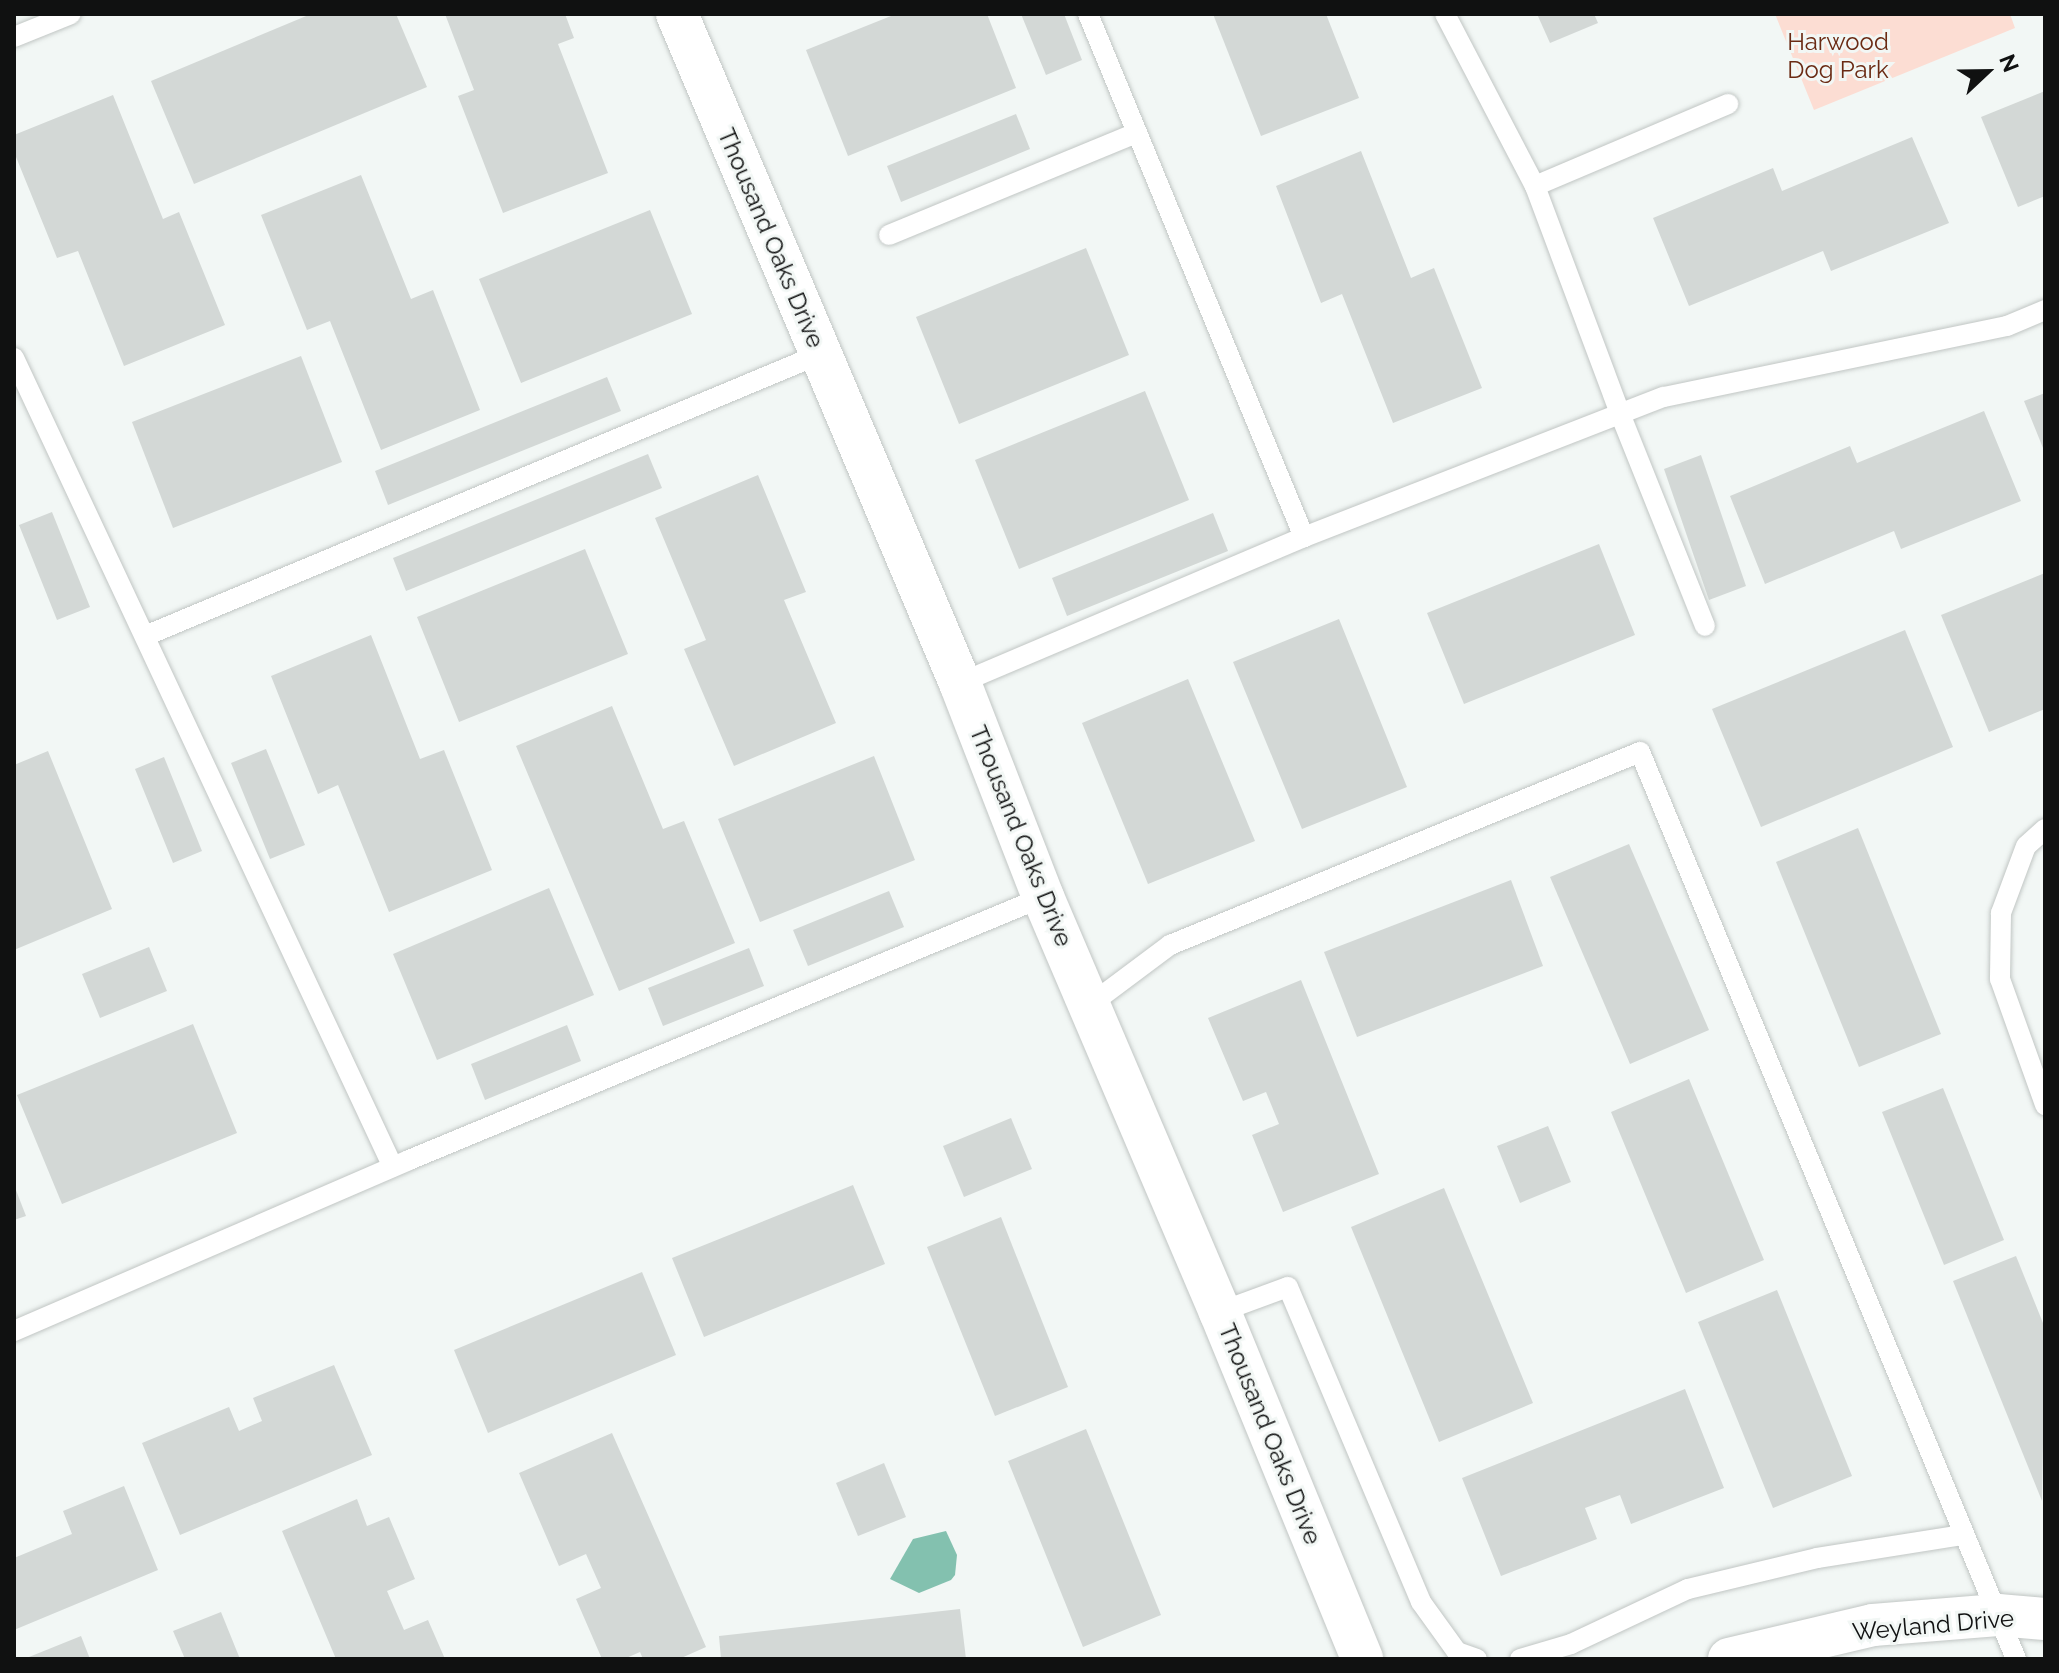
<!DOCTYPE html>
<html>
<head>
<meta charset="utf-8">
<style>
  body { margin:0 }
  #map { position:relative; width:2059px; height:1673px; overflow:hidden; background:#f2f7f5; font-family:Raleway,sans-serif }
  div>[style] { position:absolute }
  .green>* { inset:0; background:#fcddd3 }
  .water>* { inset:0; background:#83c1af }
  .building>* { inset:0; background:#d3d8d6 }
  .roads { filter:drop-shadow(0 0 2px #c1c6c4) drop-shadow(0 0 2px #c1c6c4) }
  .lane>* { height:20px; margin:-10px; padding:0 10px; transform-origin:10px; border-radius:10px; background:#fff }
  .street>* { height:42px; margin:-21px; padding:0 21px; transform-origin:21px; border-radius:21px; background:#fff }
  span { translate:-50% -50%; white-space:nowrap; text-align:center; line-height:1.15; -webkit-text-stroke:6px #f2f7f5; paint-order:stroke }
  .park-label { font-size:24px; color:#6a2a13 }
  .street-label { font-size:24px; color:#101111 }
  .frame { position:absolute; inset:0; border:16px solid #101111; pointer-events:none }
  .north { position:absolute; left:1947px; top:32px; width:80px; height:80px; -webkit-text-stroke:6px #f2f7f5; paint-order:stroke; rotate:68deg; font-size:22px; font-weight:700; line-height:32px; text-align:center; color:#101111 }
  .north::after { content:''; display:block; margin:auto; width:28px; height:36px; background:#101111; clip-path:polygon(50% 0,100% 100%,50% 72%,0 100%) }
</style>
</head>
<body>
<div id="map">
  <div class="green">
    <div style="clip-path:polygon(1775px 14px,2010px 14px,2015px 28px,1814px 110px)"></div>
  </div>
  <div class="water">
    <div style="clip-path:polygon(946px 1531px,957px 1555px,955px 1575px,951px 1580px,919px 1593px,890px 1579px,913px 1539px)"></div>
  </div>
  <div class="building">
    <div style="clip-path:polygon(311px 14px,396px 14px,427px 87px,194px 184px,151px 81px)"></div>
    <div style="clip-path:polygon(445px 14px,565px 14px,574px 38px,558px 44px,608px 173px,503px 213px,458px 96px,474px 90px)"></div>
    <div style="clip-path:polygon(896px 14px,987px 14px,1016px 88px,848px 156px,806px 50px)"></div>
    <div style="clip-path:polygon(1021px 14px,1064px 14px,1082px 60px,1046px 75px)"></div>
    <div style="clip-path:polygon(1213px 14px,1326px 14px,1359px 98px,1261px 136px)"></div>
    <div style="clip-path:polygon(1537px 14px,1594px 14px,1598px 23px,1550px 43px)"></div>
    <div style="clip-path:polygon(2045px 91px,2045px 196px,2018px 207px,1981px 117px)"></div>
    <div style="clip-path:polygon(113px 95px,163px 219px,179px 212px,225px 325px,124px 366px,78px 251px,57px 258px,14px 152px,14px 135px)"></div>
    <div style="clip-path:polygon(1016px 114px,1030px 149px,901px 202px,887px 166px)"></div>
    <div style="clip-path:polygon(1912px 137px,1949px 223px,1831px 271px,1823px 251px,1689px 306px,1653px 218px,1773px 168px,1782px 191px)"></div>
    <div style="clip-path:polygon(1361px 151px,1411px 278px,1434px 268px,1482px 388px,1393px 423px,1342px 294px,1321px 303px,1276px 186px)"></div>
    <div style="clip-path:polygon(361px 175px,411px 299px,433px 290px,480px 410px,381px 450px,330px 321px,307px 330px,261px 215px)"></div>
    <div style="clip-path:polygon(650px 210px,692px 314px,521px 383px,479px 279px)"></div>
    <div style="clip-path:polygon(1086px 248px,1129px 355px,959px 424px,916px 317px)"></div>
    <div style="clip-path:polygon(301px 356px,342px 462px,173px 528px,132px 422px)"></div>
    <div style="clip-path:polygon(607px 377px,621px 411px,388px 505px,375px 471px)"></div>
    <div style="clip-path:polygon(1145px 391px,1189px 500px,1019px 569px,975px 460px)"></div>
    <div style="clip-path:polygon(2045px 393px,2045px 453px,2024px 401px)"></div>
    <div style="clip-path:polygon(1984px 411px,2021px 501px,1901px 549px,1894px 531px,1765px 584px,1730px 496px,1850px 446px,1857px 463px)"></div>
    <div style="clip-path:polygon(648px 454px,662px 488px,406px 591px,393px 558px)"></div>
    <div style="clip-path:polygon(1701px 455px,1746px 586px,1709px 600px,1664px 469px)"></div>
    <div style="clip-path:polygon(758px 475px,806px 592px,784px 600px,836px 723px,734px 766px,684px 649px,706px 640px,655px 518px)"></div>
    <div style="clip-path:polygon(52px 512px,90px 607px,57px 620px,19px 525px)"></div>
    <div style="clip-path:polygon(1213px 513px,1228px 551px,1067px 616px,1052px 578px)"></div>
    <div style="clip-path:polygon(1599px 544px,1635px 635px,1464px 704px,1427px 613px)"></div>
    <div style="clip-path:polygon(585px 549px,628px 654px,459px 722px,417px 617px)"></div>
    <div style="clip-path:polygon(2045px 573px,2045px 709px,1989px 732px,1941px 615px)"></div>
    <div style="clip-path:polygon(1339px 619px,1407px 787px,1302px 829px,1233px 662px)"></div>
    <div style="clip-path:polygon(1905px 630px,1953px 747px,1761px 827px,1712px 709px)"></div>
    <div style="clip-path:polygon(371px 635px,420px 759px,444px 750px,492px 870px,389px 912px,338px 785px,318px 794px,271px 676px)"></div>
    <div style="clip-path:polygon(1188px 679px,1255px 841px,1148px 884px,1082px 723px)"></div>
    <div style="clip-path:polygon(612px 706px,663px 829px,684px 821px,735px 943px,619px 991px,516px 746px)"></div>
    <div style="clip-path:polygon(266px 749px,305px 845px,270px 859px,231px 763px)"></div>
    <div style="clip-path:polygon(48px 751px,112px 909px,14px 950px,14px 765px)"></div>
    <div style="clip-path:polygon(874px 756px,915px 860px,760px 922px,718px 819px)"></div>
    <div style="clip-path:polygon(164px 757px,202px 851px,173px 863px,135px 769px)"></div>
    <div style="clip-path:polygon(1858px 828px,1941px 1034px,1859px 1067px,1776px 862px)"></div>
    <div style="clip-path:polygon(1629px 844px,1709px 1030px,1630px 1064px,1550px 877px)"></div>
    <div style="clip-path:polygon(1511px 880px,1543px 966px,1357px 1037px,1324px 952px)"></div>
    <div style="clip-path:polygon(549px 888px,594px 995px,437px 1060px,393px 954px)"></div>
    <div style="clip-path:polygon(889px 891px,904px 927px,808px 966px,793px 930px)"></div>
    <div style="clip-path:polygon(149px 947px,167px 991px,100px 1018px,82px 974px)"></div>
    <div style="clip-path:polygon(749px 948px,764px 986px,663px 1026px,648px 988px)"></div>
    <div style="clip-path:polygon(1301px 980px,1379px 1174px,1283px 1212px,1252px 1135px,1279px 1124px,1266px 1092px,1243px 1101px,1208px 1018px)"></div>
    <div style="clip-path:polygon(193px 1024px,237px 1133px,62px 1204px,17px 1095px)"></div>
    <div style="clip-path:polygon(567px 1025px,581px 1061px,485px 1100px,471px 1064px)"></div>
    <div style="clip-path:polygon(1689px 1079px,1764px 1260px,1686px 1293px,1611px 1112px)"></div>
    <div style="clip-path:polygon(1943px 1088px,2004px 1240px,1944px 1265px,1882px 1112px)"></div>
    <div style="clip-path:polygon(1011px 1118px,1032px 1169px,964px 1197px,943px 1146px)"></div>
    <div style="clip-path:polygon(1548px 1126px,1571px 1182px,1520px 1203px,1497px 1146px)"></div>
    <div style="clip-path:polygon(14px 1185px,26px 1216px,14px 1220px)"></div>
    <div style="clip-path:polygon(853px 1185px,885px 1264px,704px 1337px,672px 1258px)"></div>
    <div style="clip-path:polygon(1444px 1188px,1533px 1403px,1439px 1442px,1351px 1227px)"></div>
    <div style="clip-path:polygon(1001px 1217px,1068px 1387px,995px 1416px,927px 1247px)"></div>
    <div style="clip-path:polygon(2016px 1256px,2045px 1328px,2042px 1501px,1953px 1281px)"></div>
    <div style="clip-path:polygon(642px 1272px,676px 1355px,488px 1433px,454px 1350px)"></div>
    <div style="clip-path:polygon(1777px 1290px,1852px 1476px,1773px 1508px,1698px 1322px)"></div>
    <div style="clip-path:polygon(334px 1365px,372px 1455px,180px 1535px,142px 1443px,229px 1407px,239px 1431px,262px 1421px,253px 1398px)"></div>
    <div style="clip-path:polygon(1685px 1389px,1724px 1488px,1631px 1524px,1620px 1495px,1585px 1508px,1597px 1539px,1501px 1576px,1462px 1478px)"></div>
    <div style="clip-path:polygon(1086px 1429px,1161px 1615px,1083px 1647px,1008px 1461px)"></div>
    <div style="clip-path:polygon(612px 1433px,706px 1647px,679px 1659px,643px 1659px,640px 1652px,624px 1659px,602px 1659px,576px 1599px,601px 1588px,586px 1554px,559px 1566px,519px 1473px)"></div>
    <div style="clip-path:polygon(884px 1463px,906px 1517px,858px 1536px,836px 1483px)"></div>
    <div style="clip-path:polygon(124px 1486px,158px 1570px,14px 1630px,14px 1558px,72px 1534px,63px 1511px)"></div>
    <div style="clip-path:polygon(357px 1499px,367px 1526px,389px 1517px,415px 1579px,387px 1591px,404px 1630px,428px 1620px,445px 1659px,336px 1659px,282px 1531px)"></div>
    <div style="clip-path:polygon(960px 1609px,966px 1659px,721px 1659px,719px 1636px)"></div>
    <div style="clip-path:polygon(221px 1612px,240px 1659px,185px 1659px,173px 1631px)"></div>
    <div style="clip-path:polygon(81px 1636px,90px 1659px,24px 1659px)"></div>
  </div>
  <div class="roads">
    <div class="lane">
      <div style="left:1088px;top:14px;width:566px;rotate:67.56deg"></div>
      <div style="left:1445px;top:14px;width:194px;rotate:62.4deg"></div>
      <div style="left:1535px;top:186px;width:246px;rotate:69.5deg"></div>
      <div style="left:1621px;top:416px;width:226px;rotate:68.2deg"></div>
      <div style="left:14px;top:37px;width:61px;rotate:-22deg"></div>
      <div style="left:1535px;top:186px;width:210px;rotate:-23deg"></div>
      <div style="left:889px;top:235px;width:268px;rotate:-22.4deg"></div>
      <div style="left:14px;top:358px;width:893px;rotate:64.9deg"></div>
      <div style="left:145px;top:636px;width:732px;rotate:-22.67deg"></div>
      <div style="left:960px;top:683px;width:374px;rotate:-23deg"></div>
      <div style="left:1304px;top:537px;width:386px;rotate:-21.3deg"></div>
      <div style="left:1664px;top:397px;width:350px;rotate:-11.7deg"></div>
      <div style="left:2007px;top:326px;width:41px;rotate:-22.8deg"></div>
      <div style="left:2045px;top:829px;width:25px;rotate:138deg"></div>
      <div style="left:2026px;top:846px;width:72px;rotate:110.5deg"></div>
      <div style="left:2001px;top:913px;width:66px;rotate:90.9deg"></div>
      <div style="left:2000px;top:979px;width:134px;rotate:70.3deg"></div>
      <div style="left:1091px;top:1004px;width:99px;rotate:-36.8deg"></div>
      <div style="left:1170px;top:945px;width:508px;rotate:-22.32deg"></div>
      <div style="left:1640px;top:752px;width:982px;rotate:67.48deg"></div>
      <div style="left:1220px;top:1312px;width:72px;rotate:-20.2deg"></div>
      <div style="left:1288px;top:1287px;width:342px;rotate:67.1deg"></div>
      <div style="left:1421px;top:1602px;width:62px;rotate:54.2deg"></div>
      <div style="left:1457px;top:1652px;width:21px;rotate:19deg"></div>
      <div style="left:14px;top:1331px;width:430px;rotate:-23.4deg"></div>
      <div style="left:409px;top:1160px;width:686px;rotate:-22.53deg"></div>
      <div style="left:1520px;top:1659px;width:53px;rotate:-16.4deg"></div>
      <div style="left:1571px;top:1644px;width:129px;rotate:-25.2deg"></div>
      <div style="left:1688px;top:1589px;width:133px;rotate:-13.5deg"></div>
      <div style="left:1817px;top:1558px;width:148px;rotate:-9deg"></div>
    </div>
    <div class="street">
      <div style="left:677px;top:14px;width:726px;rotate:67.07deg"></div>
      <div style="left:960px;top:683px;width:230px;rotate:68.8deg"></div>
      <div style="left:1043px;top:897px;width:451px;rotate:66.9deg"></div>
      <div style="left:1220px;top:1312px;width:375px;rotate:67.7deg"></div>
      <div style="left:1729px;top:1659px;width:148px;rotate:-13.3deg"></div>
      <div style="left:1873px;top:1625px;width:125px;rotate:-4.6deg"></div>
      <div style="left:1998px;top:1615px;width:47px;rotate:4.9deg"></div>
    </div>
  </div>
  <div class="park-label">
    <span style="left:1838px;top:56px">Harwood<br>Dog Park</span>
  </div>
  <div class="street-label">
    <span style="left:771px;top:238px;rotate:67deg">Thousand Oaks Drive</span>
    <span style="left:1021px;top:836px;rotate:68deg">Thousand Oaks Drive</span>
    <span style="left:1270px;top:1434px;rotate:68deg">Thousand Oaks Drive</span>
    <span style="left:1933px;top:1625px;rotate:-5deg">Weyland Drive</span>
  </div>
  <div class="frame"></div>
  <div class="north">N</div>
</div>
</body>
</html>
